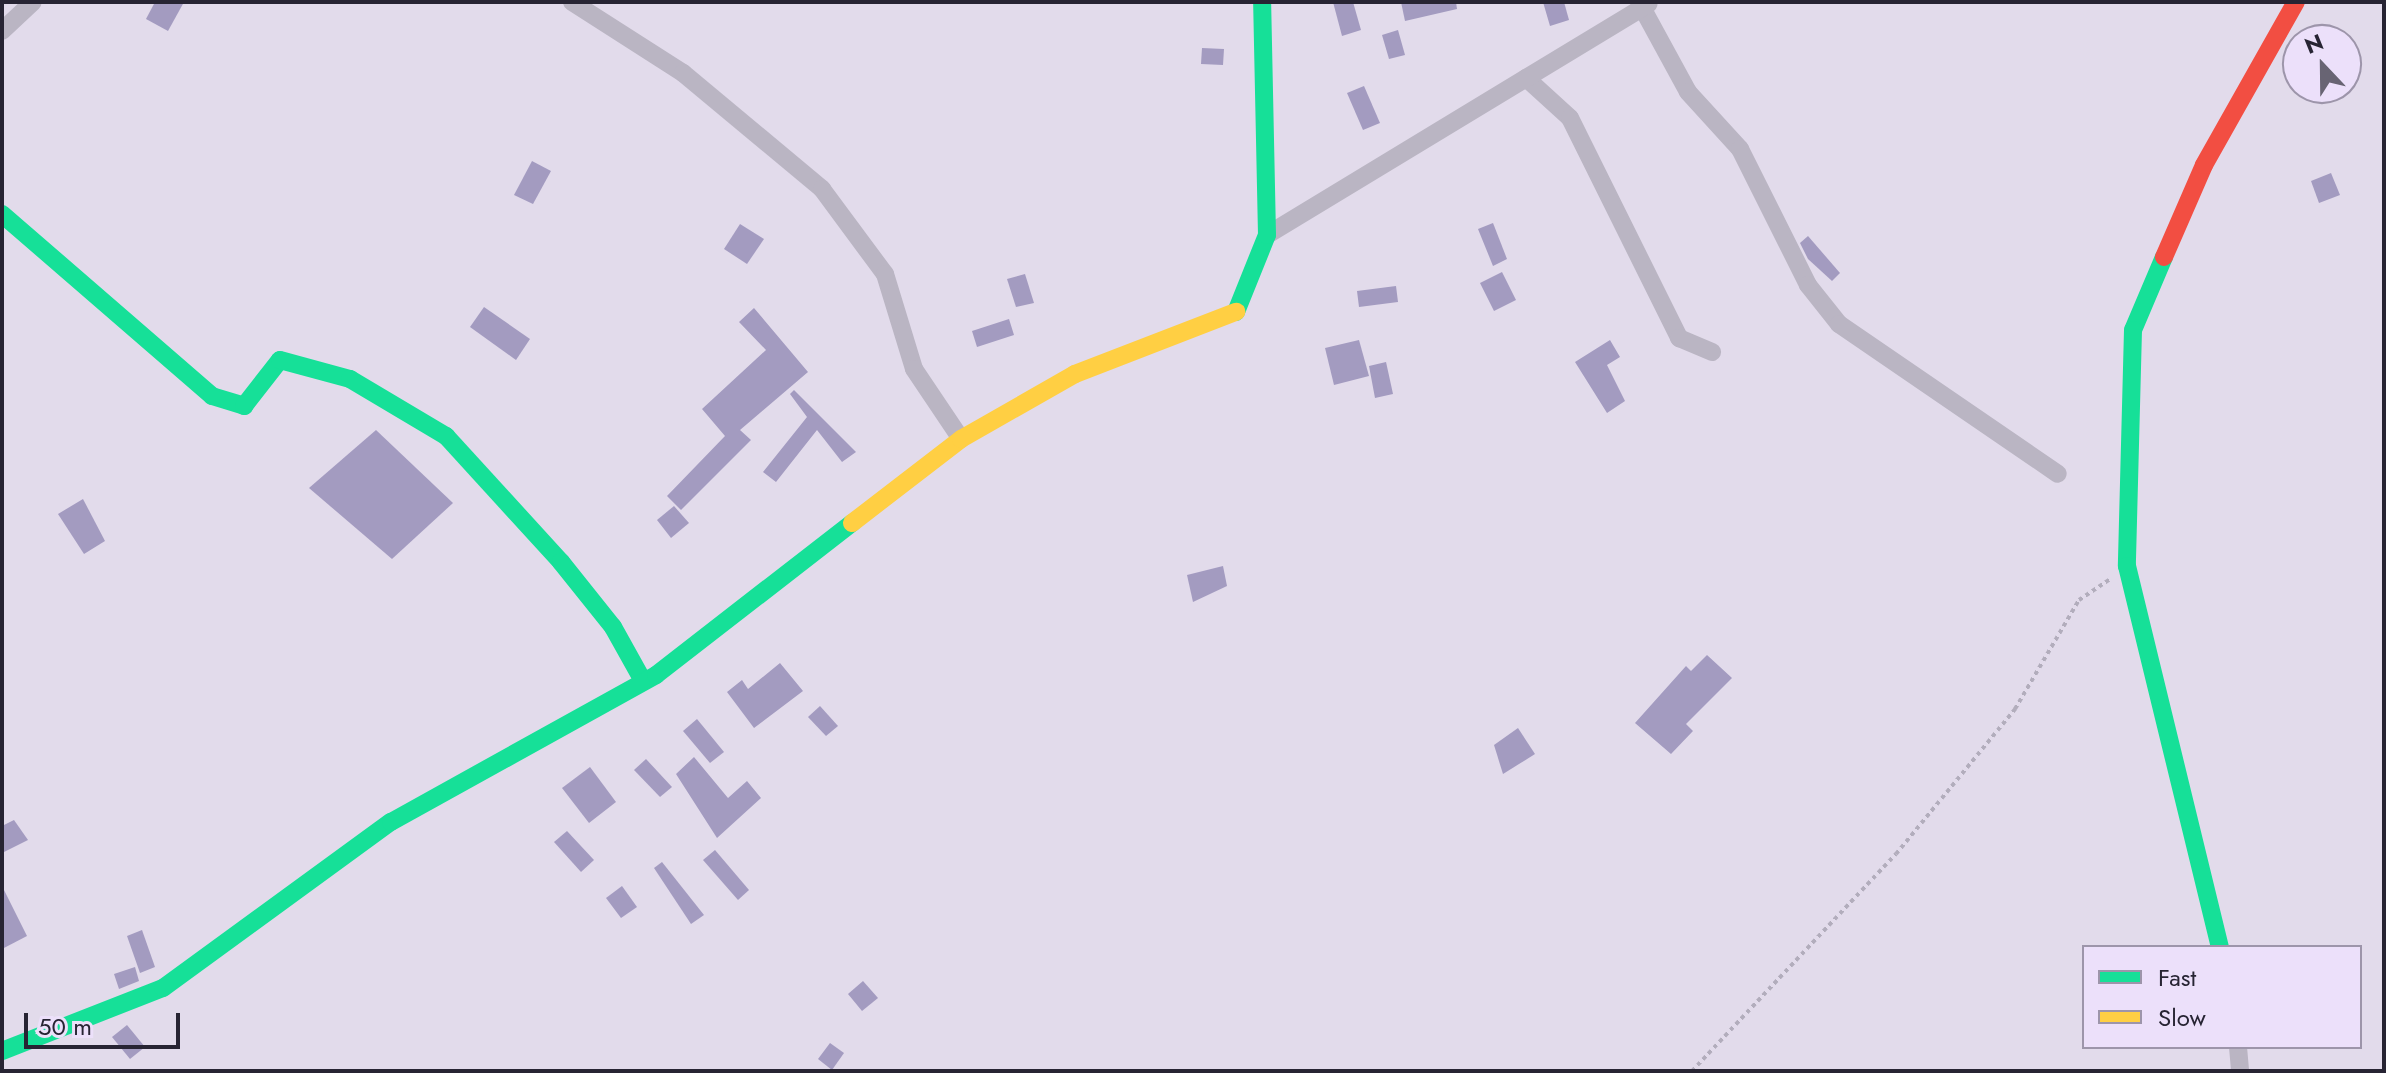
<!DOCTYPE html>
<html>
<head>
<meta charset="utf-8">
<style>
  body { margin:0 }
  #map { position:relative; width:2386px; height:1073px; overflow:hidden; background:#e2dbeb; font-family:Jost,sans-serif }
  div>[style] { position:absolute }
  .building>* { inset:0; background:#a39bc0 }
  .path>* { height:4px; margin-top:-2px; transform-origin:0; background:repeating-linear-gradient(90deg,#b2adbc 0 4px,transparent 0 8px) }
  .street>* { height:18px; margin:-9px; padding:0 9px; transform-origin:9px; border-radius:9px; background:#bab5c3 }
  .fast>* { height:18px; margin:-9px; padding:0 9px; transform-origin:9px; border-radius:9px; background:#16e098 }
  .slow>* { height:18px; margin:-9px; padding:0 9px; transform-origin:9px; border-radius:9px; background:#ffcf43 }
  .jam>* { height:18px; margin:-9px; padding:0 9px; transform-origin:9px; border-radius:9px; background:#f24e42 }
  span { translate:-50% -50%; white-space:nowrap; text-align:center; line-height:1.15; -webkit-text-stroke:8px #ece0fa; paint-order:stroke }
  .frame { position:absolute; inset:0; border:4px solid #272433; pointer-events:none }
  .legend { position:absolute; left:2082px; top:945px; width:280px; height:104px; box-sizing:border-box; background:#ece0fa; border:2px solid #9d95aa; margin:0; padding:10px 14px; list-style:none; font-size:24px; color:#272433 }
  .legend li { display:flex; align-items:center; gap:16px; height:40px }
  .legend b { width:40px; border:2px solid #9d95aa }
  .north { position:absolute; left:2282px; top:24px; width:80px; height:80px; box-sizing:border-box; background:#ece0fa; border:2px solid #9d95aa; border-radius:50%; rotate:338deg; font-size:22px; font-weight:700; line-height:32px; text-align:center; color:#272433 }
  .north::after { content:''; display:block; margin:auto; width:28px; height:36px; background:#686473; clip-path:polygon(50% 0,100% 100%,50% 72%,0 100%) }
  .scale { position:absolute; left:24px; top:1013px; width:156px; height:36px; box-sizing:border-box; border:4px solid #272433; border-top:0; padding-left:10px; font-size:24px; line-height:28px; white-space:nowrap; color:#272433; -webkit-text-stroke:6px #ece0fa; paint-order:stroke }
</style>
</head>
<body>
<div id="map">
  <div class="building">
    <div style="clip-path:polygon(155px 2px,184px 2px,168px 31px,146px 19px)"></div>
    <div style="clip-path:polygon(1333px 2px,1353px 2px,1361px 30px,1342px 36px)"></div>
    <div style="clip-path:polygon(1401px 2px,1456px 2px,1457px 9px,1405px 21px)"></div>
    <div style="clip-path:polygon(1543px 2px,1564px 2px,1569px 20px,1550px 26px)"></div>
    <div style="clip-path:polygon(1398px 30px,1405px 55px,1389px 59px,1382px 35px)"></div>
    <div style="clip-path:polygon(1202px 48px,1224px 49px,1223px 65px,1201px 64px)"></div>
    <div style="clip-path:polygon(1364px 86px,1380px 123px,1363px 130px,1347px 93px)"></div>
    <div style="clip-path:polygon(532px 161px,551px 171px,533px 204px,514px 195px)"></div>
    <div style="clip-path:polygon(2331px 173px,2340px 195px,2319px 203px,2311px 181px)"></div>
    <div style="clip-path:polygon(1493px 223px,1507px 259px,1493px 266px,1478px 229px)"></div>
    <div style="clip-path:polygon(740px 224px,764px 239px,747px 264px,724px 249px)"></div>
    <div style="clip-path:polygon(1808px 236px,1840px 273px,1832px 281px,1808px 259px,1800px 243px)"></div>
    <div style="clip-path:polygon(1502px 272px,1516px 300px,1494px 311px,1480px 283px)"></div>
    <div style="clip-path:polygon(1025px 274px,1034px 303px,1016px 307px,1007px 279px)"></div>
    <div style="clip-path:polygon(1396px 286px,1398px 302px,1359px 307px,1357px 291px)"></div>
    <div style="clip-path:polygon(484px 307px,530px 339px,516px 360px,470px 327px)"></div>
    <div style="clip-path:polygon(754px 308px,808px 372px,740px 430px,751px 440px,681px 510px,667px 496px,725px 436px,702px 409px,766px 350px,739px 322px)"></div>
    <div style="clip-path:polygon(1009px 319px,1014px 335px,977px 347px,972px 331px)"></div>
    <div style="clip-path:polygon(1359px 340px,1369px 376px,1334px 385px,1325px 348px)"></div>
    <div style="clip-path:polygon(1610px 340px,1620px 357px,1607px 365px,1625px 401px,1607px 413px,1575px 362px)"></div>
    <div style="clip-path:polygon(1386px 362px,1393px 394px,1375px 398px,1369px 366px)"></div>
    <div style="clip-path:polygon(794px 390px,856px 452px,842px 462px,817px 430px,776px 482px,763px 472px,807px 417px,790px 394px)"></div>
    <div style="clip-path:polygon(376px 430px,453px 503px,392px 559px,309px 488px)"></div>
    <div style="clip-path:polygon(83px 499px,105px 541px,84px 554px,58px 514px)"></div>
    <div style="clip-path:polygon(674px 506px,689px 523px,671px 538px,657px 520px)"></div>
    <div style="clip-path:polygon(1223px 566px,1227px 586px,1193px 602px,1187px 575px)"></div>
    <div style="clip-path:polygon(1707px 655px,1732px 678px,1686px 724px,1693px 731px,1671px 754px,1635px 723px,1686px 666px,1691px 671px)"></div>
    <div style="clip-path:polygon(780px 663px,803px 691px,754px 728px,727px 692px,742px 680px,748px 689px)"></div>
    <div style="clip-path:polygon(820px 706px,838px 726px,826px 736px,808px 717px)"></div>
    <div style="clip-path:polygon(697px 719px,724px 752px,710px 763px,683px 731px)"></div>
    <div style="clip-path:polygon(1518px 728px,1535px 754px,1503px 774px,1494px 745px)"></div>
    <div style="clip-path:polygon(694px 757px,728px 798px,747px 781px,761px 798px,717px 838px,676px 774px)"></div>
    <div style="clip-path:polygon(646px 759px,672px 787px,660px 797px,634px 770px)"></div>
    <div style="clip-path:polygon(590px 767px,616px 802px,589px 823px,562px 788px)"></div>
    <div style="clip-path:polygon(14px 820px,28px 840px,2px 853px,2px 826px)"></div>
    <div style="clip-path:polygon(567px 831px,594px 860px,581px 872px,554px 842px)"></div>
    <div style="clip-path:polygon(715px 850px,749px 890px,738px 900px,703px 860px)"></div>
    <div style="clip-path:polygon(662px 862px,704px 915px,691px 924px,654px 868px)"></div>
    <div style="clip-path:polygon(2px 886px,27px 936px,2px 949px)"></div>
    <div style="clip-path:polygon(622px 886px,637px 907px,621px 918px,606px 898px)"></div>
    <div style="clip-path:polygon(142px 930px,155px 967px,140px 973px,127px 936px)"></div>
    <div style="clip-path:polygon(135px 967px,139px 981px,119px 989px,114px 974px)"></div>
    <div style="clip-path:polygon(863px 981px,878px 998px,862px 1011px,848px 994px)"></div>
    <div style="clip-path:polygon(127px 1025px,145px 1047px,130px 1059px,112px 1037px)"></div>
    <div style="clip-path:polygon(830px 1043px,844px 1053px,832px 1070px,818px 1059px)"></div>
  </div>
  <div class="path">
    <div style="left:1692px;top:1071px;width:298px;rotate:-46.8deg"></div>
    <div style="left:1896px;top:854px;width:188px;rotate:-50.6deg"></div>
    <div style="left:2015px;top:709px;width:126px;rotate:-59.6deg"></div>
    <div style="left:2079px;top:600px;width:37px;rotate:-34deg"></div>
  </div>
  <div class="street">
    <div style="left:572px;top:2px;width:132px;rotate:32.6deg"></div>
    <div style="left:683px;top:73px;width:181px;rotate:39.8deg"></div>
    <div style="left:822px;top:189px;width:106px;rotate:53.5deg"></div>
    <div style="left:885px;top:274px;width:99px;rotate:73deg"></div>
    <div style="left:914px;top:369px;width:84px;rotate:56.1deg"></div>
    <div style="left:1639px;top:2px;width:102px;rotate:61.4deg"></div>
    <div style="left:1688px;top:92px;width:77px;rotate:47.6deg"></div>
    <div style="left:1740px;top:149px;width:152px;rotate:63.4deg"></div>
    <div style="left:1808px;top:285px;width:50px;rotate:51.5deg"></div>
    <div style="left:1839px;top:324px;width:265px;rotate:34.4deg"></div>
    <div style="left:2px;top:31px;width:42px;rotate:-43.1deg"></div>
    <div style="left:1526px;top:78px;width:59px;rotate:42.3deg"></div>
    <div style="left:1570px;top:118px;width:246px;rotate:63.6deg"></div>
    <div style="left:1679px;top:338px;width:36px;rotate:23deg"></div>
    <div style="left:1267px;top:235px;width:446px;rotate:-31.2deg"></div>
    <div style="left:2238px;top:1047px;width:24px;rotate:85deg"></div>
  </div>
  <div class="fast">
    <div style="left:2px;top:214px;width:278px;rotate:40.9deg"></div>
    <div style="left:212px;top:396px;width:34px;rotate:17deg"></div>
    <div style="left:244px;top:406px;width:58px;rotate:-52deg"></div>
    <div style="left:280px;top:360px;width:73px;rotate:15.2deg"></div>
    <div style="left:350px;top:379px;width:112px;rotate:30.7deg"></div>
    <div style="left:446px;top:436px;width:171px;rotate:47.6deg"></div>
    <div style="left:561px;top:562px;width:83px;rotate:51.3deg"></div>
    <div style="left:613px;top:627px;width:60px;rotate:60.9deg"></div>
    <div style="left:2164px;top:257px;width:79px;rotate:113deg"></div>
    <div style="left:2133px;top:330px;width:236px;rotate:91.5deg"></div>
    <div style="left:2127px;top:566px;width:392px;rotate:76.3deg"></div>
    <div style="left:1236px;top:312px;width:83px;rotate:-68.1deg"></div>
    <div style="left:1267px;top:235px;width:233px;rotate:-91.2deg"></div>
    <div style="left:2px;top:1051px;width:173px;rotate:-21.4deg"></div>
    <div style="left:163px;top:988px;width:282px;rotate:-36.1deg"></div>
    <div style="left:391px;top:822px;width:303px;rotate:-29deg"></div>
    <div style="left:656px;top:675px;width:248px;rotate:-37.8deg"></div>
  </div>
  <div class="slow">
    <div style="left:852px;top:523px;width:138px;rotate:-37.6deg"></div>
    <div style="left:961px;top:439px;width:131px;rotate:-29.7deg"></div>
    <div style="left:1075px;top:374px;width:173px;rotate:-21.1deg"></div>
  </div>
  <div class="jam">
    <div style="left:2164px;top:257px;width:100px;rotate:-66.5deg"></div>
    <div style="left:2204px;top:165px;width:187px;rotate:-60.6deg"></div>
  </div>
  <div class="frame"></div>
  <ul class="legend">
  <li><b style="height:10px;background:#16e098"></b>Fast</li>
  <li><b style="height:10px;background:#ffcf43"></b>Slow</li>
  </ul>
  <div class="north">N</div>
  <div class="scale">50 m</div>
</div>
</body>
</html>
